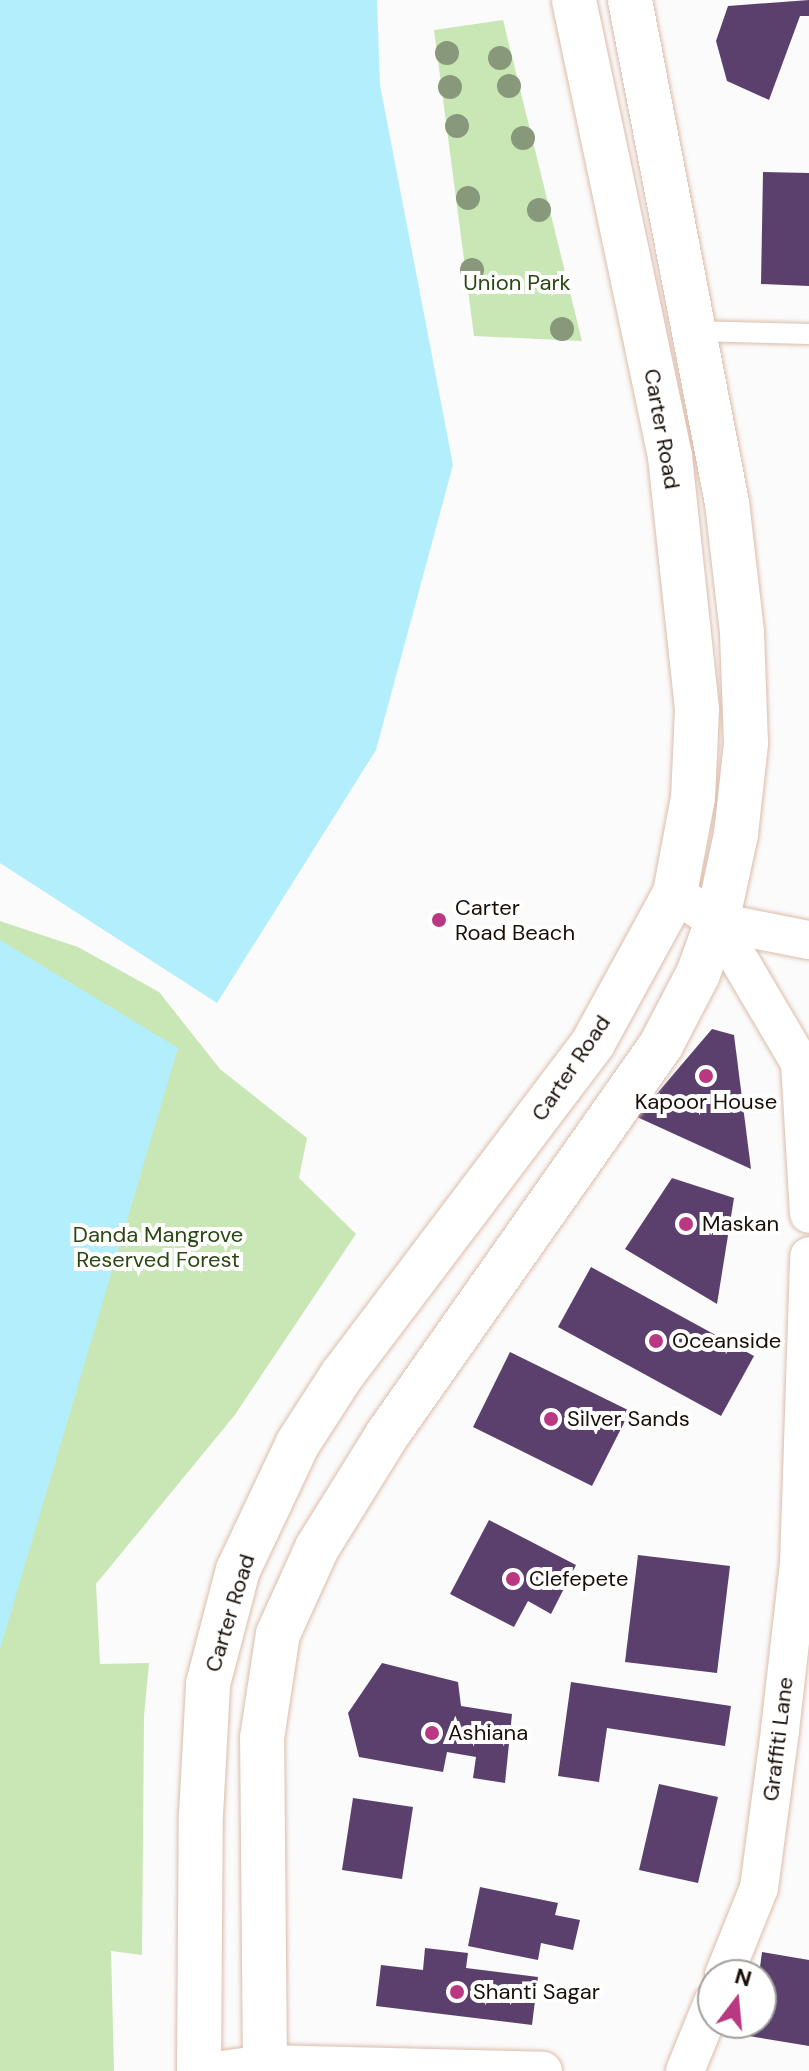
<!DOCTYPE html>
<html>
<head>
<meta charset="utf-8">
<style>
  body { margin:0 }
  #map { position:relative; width:809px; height:2071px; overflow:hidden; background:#fbfbfb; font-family:"DM Sans",sans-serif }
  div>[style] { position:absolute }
  .green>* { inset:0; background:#c8e7b4 }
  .water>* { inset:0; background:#b3eefd }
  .building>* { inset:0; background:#5b406d }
  .roads { filter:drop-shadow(0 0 2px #dcbcaa) drop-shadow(0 0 2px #dcbcaa) }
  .service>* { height:20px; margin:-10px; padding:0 10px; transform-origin:10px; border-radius:10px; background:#fff }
  .minor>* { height:38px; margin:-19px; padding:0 19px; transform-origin:19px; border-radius:19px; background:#fff }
  .secondary>* { height:44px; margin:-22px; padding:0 22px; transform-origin:22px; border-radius:22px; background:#fff }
  .trees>* { width:24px; height:24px; margin:-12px; border-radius:50%; background:#88987b }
  .dots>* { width:22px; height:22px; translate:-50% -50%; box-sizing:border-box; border:4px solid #fff; border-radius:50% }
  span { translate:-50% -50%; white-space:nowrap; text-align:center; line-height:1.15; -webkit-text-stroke:8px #fff; paint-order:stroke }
  .park-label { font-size:22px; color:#2a4712 }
  .street-label { font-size:22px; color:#190e08 }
  .poi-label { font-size:22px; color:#190e08 }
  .left { translate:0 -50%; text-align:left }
  .north { position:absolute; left:697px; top:1959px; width:80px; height:80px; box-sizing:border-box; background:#fff; border:2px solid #a39f9c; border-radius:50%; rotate:16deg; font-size:22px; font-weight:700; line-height:32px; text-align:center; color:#190e08 }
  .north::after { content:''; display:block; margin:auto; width:28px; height:36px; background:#ba3881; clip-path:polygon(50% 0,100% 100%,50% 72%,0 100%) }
</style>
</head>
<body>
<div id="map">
  <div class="green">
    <div style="clip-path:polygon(503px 20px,582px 341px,474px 336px,434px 30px)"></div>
    <div style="clip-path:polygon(0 921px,78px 947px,159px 992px,220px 1069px,307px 1138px,299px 1178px,356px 1234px,234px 1416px,96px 1584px,100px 1664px,149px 1663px,144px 1716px,142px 1955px,111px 1951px,114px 2071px,0 2071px)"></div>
  </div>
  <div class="water">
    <div style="clip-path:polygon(0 0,377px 0,380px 85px,453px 465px,376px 750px,217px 1003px,0 863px)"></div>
    <div style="clip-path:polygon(0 940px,178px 1048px,0 1649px)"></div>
  </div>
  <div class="building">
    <div style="clip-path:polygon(809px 0,809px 16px,800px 16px,769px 100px,727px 81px,716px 41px,728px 6px)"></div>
    <div style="clip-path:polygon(763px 172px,809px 173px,809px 286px,761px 284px)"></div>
    <div style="clip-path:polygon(712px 1029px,734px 1035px,751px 1169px,637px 1117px)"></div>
    <div style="clip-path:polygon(672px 1178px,734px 1198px,717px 1304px,625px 1249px)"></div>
    <div style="clip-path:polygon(591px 1267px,754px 1356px,721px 1416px,558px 1327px)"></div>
    <div style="clip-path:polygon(510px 1352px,630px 1411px,592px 1486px,473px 1427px)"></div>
    <div style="clip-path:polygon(489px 1520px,576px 1565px,551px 1614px,528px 1601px,514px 1627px,450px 1594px)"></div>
    <div style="clip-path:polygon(638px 1555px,730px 1566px,717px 1673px,625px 1662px)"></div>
    <div style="clip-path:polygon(382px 1663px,458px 1682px,461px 1706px,512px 1714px,505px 1783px,473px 1778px,476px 1757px,447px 1752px,443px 1772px,359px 1757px,348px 1713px)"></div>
    <div style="clip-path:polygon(571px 1682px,731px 1706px,725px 1746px,607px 1728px,599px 1782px,558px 1776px)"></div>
    <div style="clip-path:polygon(659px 1784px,718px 1797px,698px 1883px,639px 1870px)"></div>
    <div style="clip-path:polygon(353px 1798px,413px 1807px,402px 1879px,342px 1870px)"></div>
    <div style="clip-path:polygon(480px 1887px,558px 1903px,555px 1915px,580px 1920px,573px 1950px,541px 1943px,538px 1960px,468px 1946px)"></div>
    <div style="clip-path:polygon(425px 1948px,468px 1953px,466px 1968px,538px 1977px,532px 2025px,376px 2006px,381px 1965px,423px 1970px)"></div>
    <div style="clip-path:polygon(762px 1952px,809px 1960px,809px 2046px,749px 2036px,751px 2023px,761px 2023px,759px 1975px)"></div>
  </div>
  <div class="roads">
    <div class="service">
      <div style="left:693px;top:331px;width:116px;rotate:1.5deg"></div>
    </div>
    <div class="minor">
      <div style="left:675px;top:893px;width:51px;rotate:34.6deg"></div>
      <div style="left:717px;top:922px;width:164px;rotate:59.5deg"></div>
      <div style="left:800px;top:1063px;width:151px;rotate:86.6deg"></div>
      <div style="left:717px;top:922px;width:94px;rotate:11.1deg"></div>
      <div style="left:724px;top:1975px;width:94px;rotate:-68.1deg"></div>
      <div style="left:759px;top:1888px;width:159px;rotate:-82.4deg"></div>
      <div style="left:780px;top:1730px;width:167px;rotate:-83.5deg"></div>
      <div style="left:799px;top:1564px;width:308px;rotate:-88.1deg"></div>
      <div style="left:214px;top:2071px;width:51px;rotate:-7.8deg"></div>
      <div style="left:265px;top:2064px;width:278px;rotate:1.4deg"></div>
      <div style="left:685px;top:2071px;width:74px;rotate:-67.9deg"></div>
    </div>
    <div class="secondary">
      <div style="left:199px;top:2071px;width:256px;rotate:-89.6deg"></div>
      <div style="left:201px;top:1815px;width:131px;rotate:-86.9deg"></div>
      <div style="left:208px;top:1684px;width:118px;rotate:-75.3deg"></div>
      <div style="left:238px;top:1570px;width:140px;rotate:-64.7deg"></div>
      <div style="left:298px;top:1443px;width:81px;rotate:-57.1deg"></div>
      <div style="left:342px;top:1375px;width:416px;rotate:-52.9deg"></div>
      <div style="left:593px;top:1043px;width:171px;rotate:-61.3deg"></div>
      <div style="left:675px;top:893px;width:97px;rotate:-79.3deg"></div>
      <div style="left:693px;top:798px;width:89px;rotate:-87.4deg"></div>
      <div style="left:697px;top:709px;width:254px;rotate:-96.1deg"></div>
      <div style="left:670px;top:456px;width:466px;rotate:-101.9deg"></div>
      <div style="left:265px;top:2071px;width:333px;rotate:-90.5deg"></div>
      <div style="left:262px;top:1738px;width:105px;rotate:-81.3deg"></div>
      <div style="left:278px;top:1634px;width:94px;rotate:-65.6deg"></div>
      <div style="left:317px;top:1548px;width:133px;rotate:-58.2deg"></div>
      <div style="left:387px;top:1435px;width:477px;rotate:-54.9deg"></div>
      <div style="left:661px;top:1045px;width:80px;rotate:-62.5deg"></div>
      <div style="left:698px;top:974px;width:55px;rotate:-69.9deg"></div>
      <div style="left:717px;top:922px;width:90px;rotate:-77.8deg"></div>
      <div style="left:736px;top:834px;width:92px;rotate:-83.7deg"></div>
      <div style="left:746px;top:743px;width:111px;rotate:-92.1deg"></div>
      <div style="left:742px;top:632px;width:130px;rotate:-96.6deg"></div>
      <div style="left:727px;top:503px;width:512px;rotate:-100.92deg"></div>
    </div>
  </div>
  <div class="trees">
    <div style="left:447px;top:53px"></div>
    <div style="left:500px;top:58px"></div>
    <div style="left:509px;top:86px"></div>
    <div style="left:450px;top:87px"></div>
    <div style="left:457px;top:126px"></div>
    <div style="left:523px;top:138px"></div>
    <div style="left:468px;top:198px"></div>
    <div style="left:539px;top:210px"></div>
    <div style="left:472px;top:270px"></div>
    <div style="left:562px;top:329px"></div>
  </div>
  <div class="dots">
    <div style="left:439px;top:920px;background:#ba3881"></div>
    <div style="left:706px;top:1076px;background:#ba3881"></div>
    <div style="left:686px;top:1224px;background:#ba3881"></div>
    <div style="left:656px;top:1341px;background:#ba3881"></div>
    <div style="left:551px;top:1419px;background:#ba3881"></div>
    <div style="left:513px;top:1579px;background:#ba3881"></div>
    <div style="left:432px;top:1733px;background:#ba3881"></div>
    <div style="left:457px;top:1992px;background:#ba3881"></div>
  </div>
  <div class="park-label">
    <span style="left:517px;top:283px">Union Park</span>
    <span style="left:158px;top:1247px">Danda Mangrove<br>Reserved Forest</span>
  </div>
  <div class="street-label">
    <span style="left:662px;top:429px;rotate:80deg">Carter Road</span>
    <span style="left:571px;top:1068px;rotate:-56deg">Carter Road</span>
    <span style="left:230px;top:1613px;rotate:-73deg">Carter Road</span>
    <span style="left:778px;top:1739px;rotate:-83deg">Graffiti Lane</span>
  </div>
  <div class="poi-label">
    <span class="left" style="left:455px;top:920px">Carter<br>Road Beach</span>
    <span style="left:706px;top:1102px">Kapoor House</span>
    <span class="left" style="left:702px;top:1224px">Maskan</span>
    <span class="left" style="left:672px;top:1341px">Oceanside</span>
    <span class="left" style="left:567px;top:1419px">Silver Sands</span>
    <span class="left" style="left:529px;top:1579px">Clefepete</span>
    <span class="left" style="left:448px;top:1733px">Ashiana</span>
    <span class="left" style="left:473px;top:1992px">Shanti Sagar</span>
  </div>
  <div class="north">N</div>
</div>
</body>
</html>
